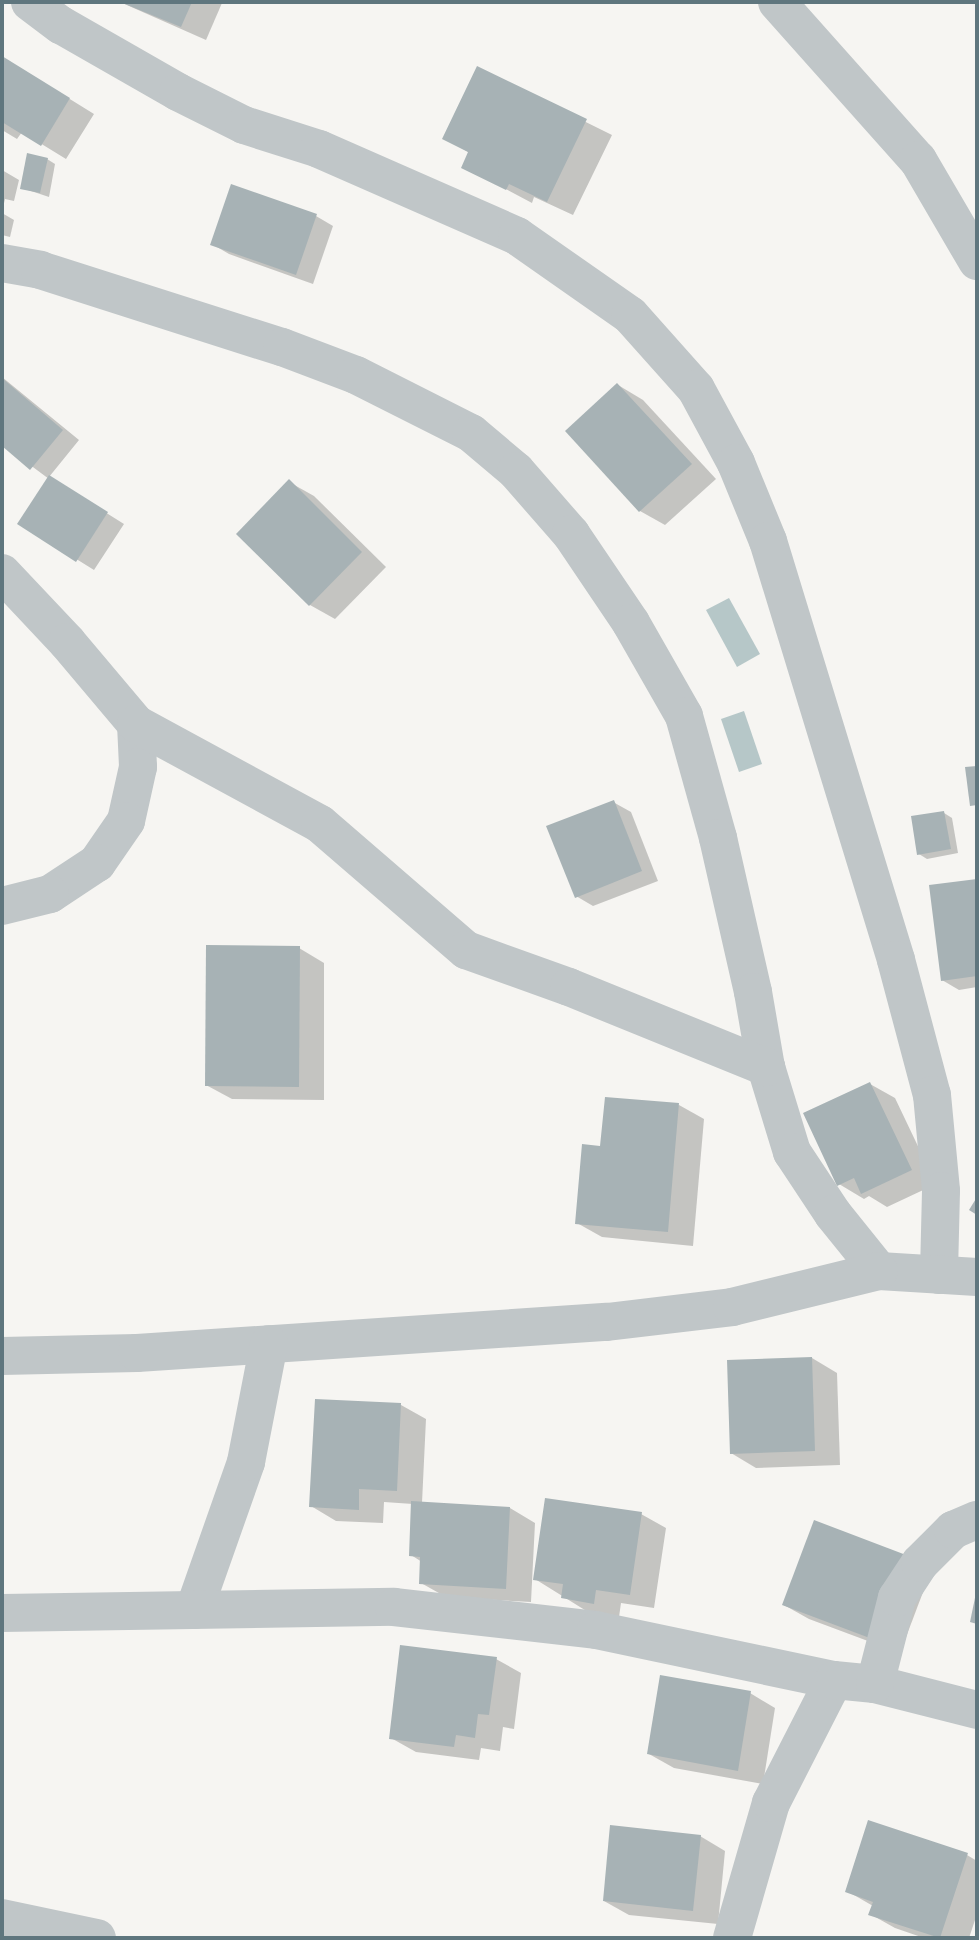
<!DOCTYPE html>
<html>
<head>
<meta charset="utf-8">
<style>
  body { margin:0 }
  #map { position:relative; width:979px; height:1940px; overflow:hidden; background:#f6f5f2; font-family:Roboto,sans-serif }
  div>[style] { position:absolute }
  .water>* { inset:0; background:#b6c7c8 }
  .shadow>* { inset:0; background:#0003 }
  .building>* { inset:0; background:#a7b2b5 }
  .minor>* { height:38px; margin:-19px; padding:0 19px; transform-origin:19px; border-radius:19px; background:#c0c6c8 }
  span { translate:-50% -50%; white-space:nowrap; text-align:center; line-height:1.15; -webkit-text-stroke:7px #fff; paint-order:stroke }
  .frame { position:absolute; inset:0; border:4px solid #5f767e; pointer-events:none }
</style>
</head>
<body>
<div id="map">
  <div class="water">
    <div style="clip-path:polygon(729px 598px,760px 654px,737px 667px,706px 610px)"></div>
    <div style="clip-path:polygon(744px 711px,762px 764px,739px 772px,721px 719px)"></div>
  </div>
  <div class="shadow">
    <div style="clip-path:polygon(120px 2px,220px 2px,222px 3px,206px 40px)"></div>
    <div style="clip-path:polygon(2px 57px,94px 114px,66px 159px,22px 132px,17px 139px,2px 130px)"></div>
    <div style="clip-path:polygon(477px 68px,612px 135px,573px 215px,534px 197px,532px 203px,464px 167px,470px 153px,444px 138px)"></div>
    <div style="clip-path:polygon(47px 159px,55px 164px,49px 197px,22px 188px)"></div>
    <div style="clip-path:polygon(2px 170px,19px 180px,14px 201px,5px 199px,2px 212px)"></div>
    <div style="clip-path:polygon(2px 213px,14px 220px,10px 237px,2px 235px)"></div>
    <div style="clip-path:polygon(316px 216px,333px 226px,313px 284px,229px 254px,212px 244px)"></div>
    <div style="clip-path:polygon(2px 377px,79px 440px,49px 477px,124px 524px,94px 570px,20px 524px,49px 479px,2px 444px)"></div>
    <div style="clip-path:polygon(618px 385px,643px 400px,716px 479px,665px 525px,640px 511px)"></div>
    <div style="clip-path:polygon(289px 482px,314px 496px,386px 567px,335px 619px,310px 605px)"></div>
    <div style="clip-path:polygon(613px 802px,631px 812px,658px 881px,593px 906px,576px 896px)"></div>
    <div style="clip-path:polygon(944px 813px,952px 818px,958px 853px,927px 859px,919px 854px)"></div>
    <div style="clip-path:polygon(977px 880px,977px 987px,959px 990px,942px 980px,931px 886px)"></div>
    <div style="clip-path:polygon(299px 948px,324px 963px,324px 1100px,232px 1099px,206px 1085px)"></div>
    <div style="clip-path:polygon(870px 1084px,895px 1098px,936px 1184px,887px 1207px,869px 1196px,864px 1199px,839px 1184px)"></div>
    <div style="clip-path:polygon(679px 1105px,704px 1119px,693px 1246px,602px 1237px,577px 1223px,602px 1148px)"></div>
    <div style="clip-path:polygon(812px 1358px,837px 1373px,840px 1465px,756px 1468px,731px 1453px)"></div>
    <div style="clip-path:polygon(317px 1400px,401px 1405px,426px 1419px,422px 1503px,510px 1508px,535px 1523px,531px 1602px,446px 1597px,421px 1583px,422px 1562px,411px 1555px,413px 1504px,384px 1502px,383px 1523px,336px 1521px,311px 1506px)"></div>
    <div style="clip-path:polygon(641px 1514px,666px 1528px,654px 1608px,621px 1603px,619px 1617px,588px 1612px,535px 1579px)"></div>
    <div style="clip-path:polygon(931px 1571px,900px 1653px,809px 1619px,784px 1605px)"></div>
    <div style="clip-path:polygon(496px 1659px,521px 1673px,514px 1729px,503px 1727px,500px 1751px,481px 1748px,479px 1760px,416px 1752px,391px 1738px)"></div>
    <div style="clip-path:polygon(750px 1693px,775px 1708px,763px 1784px,674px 1768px,649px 1754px)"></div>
    <div style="clip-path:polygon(700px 1836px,725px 1851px,718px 1924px,629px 1915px,604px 1901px)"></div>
    <div style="clip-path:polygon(967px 1855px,977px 1861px,977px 1914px,969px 1938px,924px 1938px,895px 1928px,870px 1914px,873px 1906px,847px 1891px)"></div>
  </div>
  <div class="building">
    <div style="clip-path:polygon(120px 2px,192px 2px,181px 27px)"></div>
    <div style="clip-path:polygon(2px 56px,70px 98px,41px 146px,2px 122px)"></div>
    <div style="clip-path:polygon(477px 66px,587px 119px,547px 202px,509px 184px,506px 190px,461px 168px,468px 152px,442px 139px)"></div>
    <div style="clip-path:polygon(27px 153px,48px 158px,40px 193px,20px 189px)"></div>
    <div style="clip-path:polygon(231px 184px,317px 214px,296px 275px,210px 245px)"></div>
    <div style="clip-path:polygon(2px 378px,63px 430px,30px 470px,2px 446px)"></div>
    <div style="clip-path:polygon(617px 383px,692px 464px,639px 512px,565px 431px)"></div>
    <div style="clip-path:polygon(49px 475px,108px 512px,76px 562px,17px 524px)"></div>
    <div style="clip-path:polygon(289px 479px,362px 552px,309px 606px,236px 534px)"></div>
    <div style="clip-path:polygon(977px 766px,977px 805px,970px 806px,965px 767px)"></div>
    <div style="clip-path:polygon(614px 800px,642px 871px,575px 898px,546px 826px)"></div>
    <div style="clip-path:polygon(944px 811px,951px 849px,917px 855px,911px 816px)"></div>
    <div style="clip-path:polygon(977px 879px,977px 976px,941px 981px,929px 885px)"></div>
    <div style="clip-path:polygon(206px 945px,300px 946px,299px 1087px,205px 1086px)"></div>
    <div style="clip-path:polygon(870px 1082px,912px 1170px,861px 1194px,854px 1178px,837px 1186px,803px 1113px)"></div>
    <div style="clip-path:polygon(605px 1097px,679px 1103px,668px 1232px,575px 1224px,582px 1144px,600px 1146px)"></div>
    <div style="clip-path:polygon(977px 1197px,977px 1215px,969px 1210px)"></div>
    <div style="clip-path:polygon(812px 1357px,815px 1451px,730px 1454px,727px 1360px)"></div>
    <div style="clip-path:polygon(315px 1399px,401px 1403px,397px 1491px,359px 1489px,359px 1510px,309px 1507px)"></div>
    <div style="clip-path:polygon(545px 1498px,642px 1512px,630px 1595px,596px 1590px,594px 1604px,561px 1598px,563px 1584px,533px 1580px)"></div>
    <div style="clip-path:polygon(411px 1501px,510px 1507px,506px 1589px,419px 1584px,420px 1557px,409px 1556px)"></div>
    <div style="clip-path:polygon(814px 1520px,906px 1555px,875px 1640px,782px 1605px)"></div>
    <div style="clip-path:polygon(976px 1593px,977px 1593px,977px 1624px,970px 1622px)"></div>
    <div style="clip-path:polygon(400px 1645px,497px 1657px,489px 1715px,478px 1714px,475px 1738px,456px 1735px,454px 1747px,389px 1739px)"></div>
    <div style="clip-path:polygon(660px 1675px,751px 1691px,738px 1771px,647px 1754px)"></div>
    <div style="clip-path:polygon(868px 1820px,968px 1853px,940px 1938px,868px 1915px,873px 1902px,845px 1892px)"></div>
    <div style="clip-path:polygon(610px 1825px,701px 1835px,693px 1911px,603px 1901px)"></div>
  </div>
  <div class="minor">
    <div style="left:30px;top:2px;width:39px;rotate:37deg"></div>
    <div style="left:61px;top:25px;width:135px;rotate:29.8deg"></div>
    <div style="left:178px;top:92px;width:74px;rotate:26.6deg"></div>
    <div style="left:244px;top:125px;width:79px;rotate:17.7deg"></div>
    <div style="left:319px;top:149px;width:216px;rotate:23.7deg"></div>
    <div style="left:517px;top:236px;width:138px;rotate:35deg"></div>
    <div style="left:630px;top:315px;width:99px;rotate:48.3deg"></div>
    <div style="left:696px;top:389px;width:84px;rotate:61.6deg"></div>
    <div style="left:736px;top:463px;width:84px;rotate:67.7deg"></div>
    <div style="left:768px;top:541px;width:438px;rotate:73deg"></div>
    <div style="left:896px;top:960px;width:140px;rotate:75.1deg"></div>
    <div style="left:932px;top:1095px;width:96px;rotate:84.6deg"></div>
    <div style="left:941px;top:1191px;width:84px;rotate:91.4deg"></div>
    <div style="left:777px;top:2px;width:212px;rotate:48.3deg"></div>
    <div style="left:918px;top:160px;width:117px;rotate:59.7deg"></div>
    <div style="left:2px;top:263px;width:39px;rotate:10deg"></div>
    <div style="left:40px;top:270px;width:254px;rotate:17.7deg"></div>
    <div style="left:282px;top:347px;width:79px;rotate:20.7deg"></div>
    <div style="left:356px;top:375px;width:129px;rotate:26.8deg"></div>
    <div style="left:471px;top:433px;width:59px;rotate:40.2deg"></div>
    <div style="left:516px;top:471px;width:84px;rotate:48.9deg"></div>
    <div style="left:571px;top:534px;width:107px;rotate:56deg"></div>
    <div style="left:631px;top:623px;width:107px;rotate:60.3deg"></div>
    <div style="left:684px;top:716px;width:127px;rotate:74.4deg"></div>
    <div style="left:718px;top:838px;width:158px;rotate:77.2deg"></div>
    <div style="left:753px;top:992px;width:76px;rotate:80.2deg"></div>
    <div style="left:766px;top:1067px;width:89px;rotate:73deg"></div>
    <div style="left:792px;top:1152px;width:74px;rotate:56.5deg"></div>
    <div style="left:833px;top:1214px;width:73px;rotate:51.1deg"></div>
    <div style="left:879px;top:1271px;width:98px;rotate:3.5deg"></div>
    <div style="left:2px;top:573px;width:95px;rotate:46.7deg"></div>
    <div style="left:67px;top:642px;width:107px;rotate:49.9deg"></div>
    <div style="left:136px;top:724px;width:43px;rotate:87.3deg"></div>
    <div style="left:138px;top:767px;width:55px;rotate:102.5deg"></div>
    <div style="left:126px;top:821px;width:51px;rotate:124.6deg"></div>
    <div style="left:97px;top:863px;width:56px;rotate:146.6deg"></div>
    <div style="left:50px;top:894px;width:49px;rotate:166deg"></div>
    <div style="left:136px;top:724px;width:209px;rotate:28.5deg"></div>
    <div style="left:320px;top:824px;width:193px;rotate:40.8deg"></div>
    <div style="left:466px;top:950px;width:109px;rotate:19.8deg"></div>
    <div style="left:569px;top:987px;width:213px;rotate:22.1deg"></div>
    <div style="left:2px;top:1356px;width:135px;rotate:-1.3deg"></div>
    <div style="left:137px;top:1353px;width:471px;rotate:-3.8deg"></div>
    <div style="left:607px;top:1322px;width:126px;rotate:-6.8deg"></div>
    <div style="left:732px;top:1307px;width:151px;rotate:-13.8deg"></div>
    <div style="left:194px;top:1610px;width:157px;rotate:-70.6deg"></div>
    <div style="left:246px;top:1462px;width:120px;rotate:-79deg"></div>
    <div style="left:2px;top:1613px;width:392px;rotate:-0.9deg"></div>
    <div style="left:394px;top:1607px;width:203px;rotate:6.5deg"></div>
    <div style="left:596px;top:1630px;width:243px;rotate:11.9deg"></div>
    <div style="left:875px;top:1684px;width:105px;rotate:14.3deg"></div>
    <div style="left:2px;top:1918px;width:97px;rotate:11.9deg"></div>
    <div style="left:732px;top:1938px;width:141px;rotate:-73.9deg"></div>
    <div style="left:771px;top:1803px;width:138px;rotate:-62.9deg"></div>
    <div style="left:834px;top:1680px;width:41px;rotate:5.6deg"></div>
    <div style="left:875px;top:1684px;width:89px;rotate:-75.7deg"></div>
    <div style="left:897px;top:1598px;width:42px;rotate:-56.7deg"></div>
    <div style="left:920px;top:1563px;width:47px;rotate:-45deg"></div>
    <div style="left:953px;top:1530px;width:26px;rotate:-23deg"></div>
  </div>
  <div class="frame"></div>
</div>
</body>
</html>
